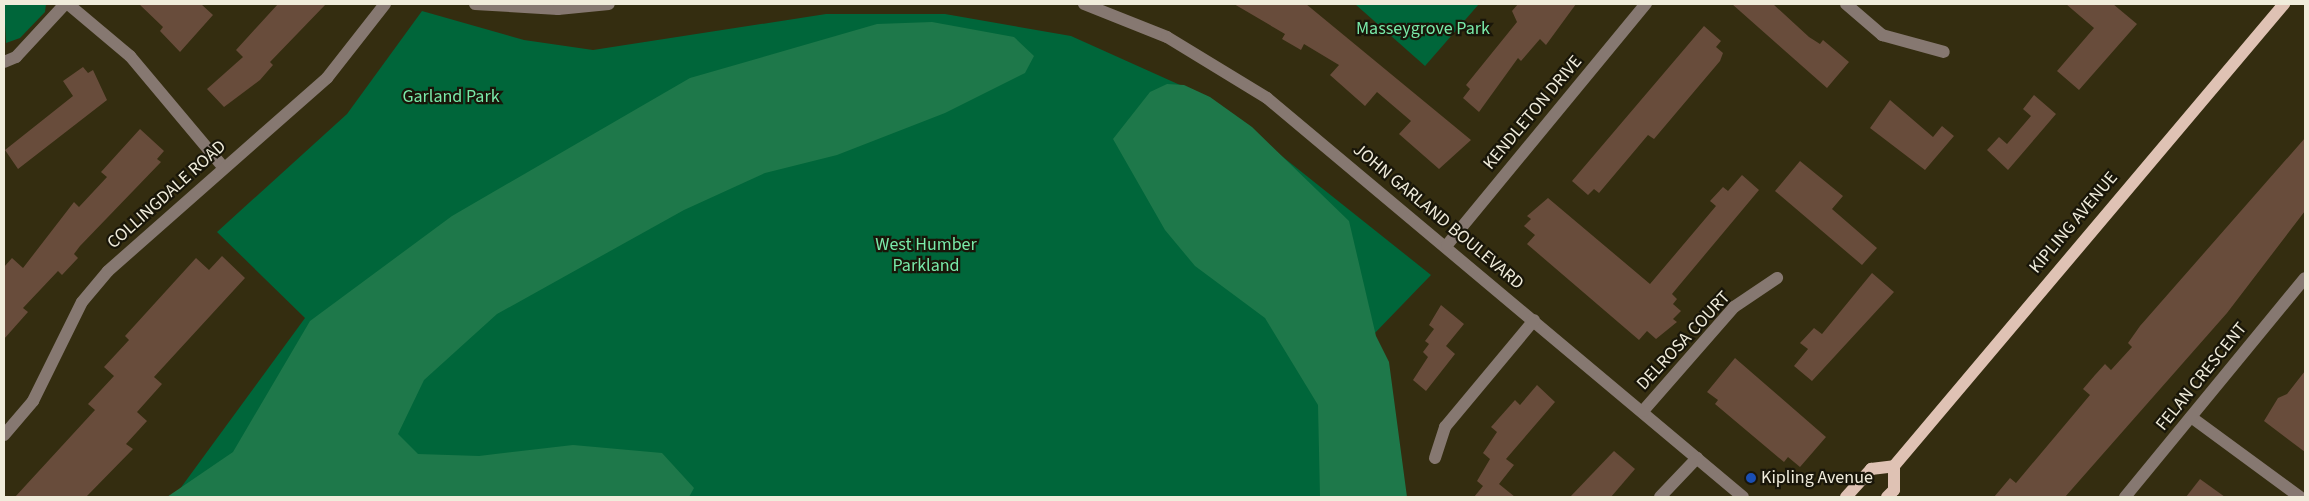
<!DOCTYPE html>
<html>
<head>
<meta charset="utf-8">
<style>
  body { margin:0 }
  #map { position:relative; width:2309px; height:501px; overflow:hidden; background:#342d10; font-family:"Source Sans 3",sans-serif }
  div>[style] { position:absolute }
  .green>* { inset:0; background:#00663a }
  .forest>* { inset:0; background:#1e784a }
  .building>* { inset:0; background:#684c3b }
  .minor>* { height:12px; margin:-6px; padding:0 6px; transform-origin:6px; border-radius:6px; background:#867871 }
  .major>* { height:12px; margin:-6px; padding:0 6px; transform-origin:6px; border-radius:6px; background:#dfc2b4 }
  .dots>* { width:14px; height:14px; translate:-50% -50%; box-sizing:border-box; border:2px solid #191609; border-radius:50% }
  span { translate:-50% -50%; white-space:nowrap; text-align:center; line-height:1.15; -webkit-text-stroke:4.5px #191609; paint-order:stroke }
  .park-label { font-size:18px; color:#79eaa9 }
  .street-label { font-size:18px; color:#f0ecdb }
  .poi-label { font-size:18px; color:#f0ecdb }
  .left { translate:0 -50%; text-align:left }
  .frame { position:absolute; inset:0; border:5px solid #f0ecdb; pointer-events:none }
</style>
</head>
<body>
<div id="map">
  <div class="green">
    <div style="clip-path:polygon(4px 4px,46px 4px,45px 12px,20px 38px,6px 43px)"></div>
    <div style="clip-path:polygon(1355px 4px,1479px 4px,1425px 66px)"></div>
    <div style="clip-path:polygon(422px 11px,524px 40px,593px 50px,826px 14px,945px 14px,1071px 36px,1209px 98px,1431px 275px,1372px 336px,1398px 497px,174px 497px,305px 318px,217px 232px,347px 114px)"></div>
  </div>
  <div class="forest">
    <div style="clip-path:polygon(932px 22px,1014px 37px,1034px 56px,1025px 73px,945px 113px,837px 155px,765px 173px,684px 210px,497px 314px,424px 380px,398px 434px,418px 454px,479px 456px,573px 445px,662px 453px,694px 488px,689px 497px,167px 497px,233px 452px,310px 321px,452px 216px,690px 78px,877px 24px)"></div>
    <div style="clip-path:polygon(1167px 84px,1184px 85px,1210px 97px,1252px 127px,1349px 221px,1376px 336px,1389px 362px,1407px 497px,1320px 497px,1318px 405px,1265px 318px,1195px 266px,1165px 230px,1113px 139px,1150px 92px)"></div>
  </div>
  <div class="building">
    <div style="clip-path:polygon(139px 4px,201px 4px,213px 15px,180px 52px,160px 31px,163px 27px)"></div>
    <div style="clip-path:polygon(278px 4px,326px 4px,270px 62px,273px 65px,260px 80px,224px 107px,207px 89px,243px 57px,236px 50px)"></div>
    <div style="clip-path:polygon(1234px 4px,1306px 4px,1471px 140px,1439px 169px,1399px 134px,1411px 121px,1377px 92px,1365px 106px,1330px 75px,1339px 65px,1304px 44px,1301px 50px,1282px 39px,1285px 34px)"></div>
    <div style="clip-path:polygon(1518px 4px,1576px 4px,1546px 45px,1540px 39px,1521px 61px,1518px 58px,1479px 112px,1463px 98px,1470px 89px,1466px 85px,1517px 22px,1512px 11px)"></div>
    <div style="clip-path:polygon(1732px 4px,1773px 4px,1809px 37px,1820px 44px,1823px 40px,1849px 62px,1827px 88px)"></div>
    <div style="clip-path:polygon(2066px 4px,2113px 4px,2137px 24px,2079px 90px,2057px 71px,2094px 28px)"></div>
    <div style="clip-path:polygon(1704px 26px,1721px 41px,1716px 47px,1723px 53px,1720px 61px,1654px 139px,1648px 135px,1599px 193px,1594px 189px,1588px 195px,1572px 181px)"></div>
    <div style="clip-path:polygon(83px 67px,88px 73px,93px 70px,107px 100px,18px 169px,5px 150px,73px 96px,63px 81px)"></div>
    <div style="clip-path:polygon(2034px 95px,2056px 114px,2008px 170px,1987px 150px,1999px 137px,2007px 144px,2031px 116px,2023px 109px)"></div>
    <div style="clip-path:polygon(1890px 100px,1933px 137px,1942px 126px,1954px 136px,1925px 170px,1870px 128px)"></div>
    <div style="clip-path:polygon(140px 129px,164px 151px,157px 159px,161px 162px,80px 246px,74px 254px,78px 258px,62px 275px,58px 271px,23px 308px,28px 312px,4px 339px,4px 267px,12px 258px,23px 268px,74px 202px,79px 207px,107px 177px,101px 172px)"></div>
    <div style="clip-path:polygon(2305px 138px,2305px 211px,2227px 313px,2065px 497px,1994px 497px,2010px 478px,2016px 483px,2090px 395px,2083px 389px,2095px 375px,2105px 364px,2111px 370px,2132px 347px,2128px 343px,2140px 326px)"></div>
    <div style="clip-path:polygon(1800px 161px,1843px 196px,1832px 209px,1877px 248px,1862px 265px,1775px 191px)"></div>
    <div style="clip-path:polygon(1742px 175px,1759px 190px,1672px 294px,1677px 299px,1673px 304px,1681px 311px,1673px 319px,1677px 322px,1656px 339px,1647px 331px,1639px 340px,1527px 244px,1535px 235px,1524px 226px,1531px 219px,1527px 216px,1548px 198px,1650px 284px,1716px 206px,1710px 201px,1723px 187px,1728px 191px)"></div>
    <div style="clip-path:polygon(222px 256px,245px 278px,154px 377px,162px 384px,137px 412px,147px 421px,126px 444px,133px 449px,86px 497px,15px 497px,95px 410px,88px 404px,114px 376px,104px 367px,129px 340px,125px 336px,196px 258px,209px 270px)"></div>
    <div style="clip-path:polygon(1872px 273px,1894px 292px,1812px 381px,1794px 366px,1808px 349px,1800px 343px,1814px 328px,1822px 334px)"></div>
    <div style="clip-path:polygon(1441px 305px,1464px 324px,1446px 346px,1455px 354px,1426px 391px,1413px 380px,1428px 357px,1423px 352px,1429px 344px,1425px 341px,1434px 329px,1429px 325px)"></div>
    <div style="clip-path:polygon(1735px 358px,1826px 437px,1800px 467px,1788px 457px,1784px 462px,1715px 404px,1718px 400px,1707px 392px)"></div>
    <div style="clip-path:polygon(2305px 371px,2305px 452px,2264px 421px,2278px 398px,2287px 394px)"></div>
    <div style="clip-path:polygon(1537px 385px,1555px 402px,1506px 459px,1514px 465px,1499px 484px,1515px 497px,1474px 497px,1483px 486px,1477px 481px,1490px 459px,1483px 453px,1497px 432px,1491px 427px,1515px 400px,1520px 405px)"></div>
    <div style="clip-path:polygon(1614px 451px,1635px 469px,1611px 497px,1570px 497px)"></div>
    <div style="clip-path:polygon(2200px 479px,2225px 497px,2186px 497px)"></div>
  </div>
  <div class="minor">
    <div style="left:68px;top:4px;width:81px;rotate:40deg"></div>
    <div style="left:130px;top:56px;width:145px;rotate:50deg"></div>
    <div style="left:475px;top:4px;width:83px;rotate:3.4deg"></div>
    <div style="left:558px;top:9px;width:51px;rotate:-5.6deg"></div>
    <div style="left:1084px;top:4px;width:89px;rotate:21.7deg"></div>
    <div style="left:1167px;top:37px;width:117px;rotate:31.4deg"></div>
    <div style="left:1267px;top:98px;width:621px;rotate:39.97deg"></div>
    <div style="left:1846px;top:4px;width:48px;rotate:40.7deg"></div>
    <div style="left:1882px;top:35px;width:64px;rotate:15.3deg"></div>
    <div style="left:4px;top:62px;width:13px;rotate:-23deg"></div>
    <div style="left:16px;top:57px;width:72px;rotate:-47.2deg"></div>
    <div style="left:1447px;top:245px;width:313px;rotate:-50.5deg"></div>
    <div style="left:1643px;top:411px;width:138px;rotate:-48.8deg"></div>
    <div style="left:1734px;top:307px;width:52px;rotate:-34deg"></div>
    <div style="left:2191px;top:417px;width:135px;rotate:36.3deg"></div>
    <div style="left:4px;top:435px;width:45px;rotate:-49.5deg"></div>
    <div style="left:33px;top:401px;width:110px;rotate:-63.7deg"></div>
    <div style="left:82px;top:302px;width:40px;rotate:-50deg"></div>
    <div style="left:108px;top:271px;width:292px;rotate:-41.4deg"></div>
    <div style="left:327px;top:78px;width:94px;rotate:-51.9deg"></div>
    <div style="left:1435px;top:458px;width:33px;rotate:-72deg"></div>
    <div style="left:1445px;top:427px;width:139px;rotate:-50.2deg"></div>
    <div style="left:1660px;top:497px;width:54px;rotate:-46.5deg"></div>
    <div style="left:2125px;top:497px;width:283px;rotate:-50.6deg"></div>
  </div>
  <div class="major">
    <div style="left:1846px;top:497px;width:38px;rotate:-48deg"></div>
    <div style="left:1871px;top:469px;width:23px;rotate:-7deg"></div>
    <div style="left:1887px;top:497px;width:10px;rotate:-45deg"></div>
    <div style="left:1894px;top:490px;width:24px;rotate:-90deg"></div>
    <div style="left:1894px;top:466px;width:605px;rotate:-49.83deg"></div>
  </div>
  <div class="dots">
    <div style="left:1751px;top:478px;background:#1a4fb4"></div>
  </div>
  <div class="park-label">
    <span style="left:1423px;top:29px">Masseygrove Park</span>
    <span style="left:451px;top:97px">Garland Park</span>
    <span style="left:926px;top:256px">West Humber<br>Parkland</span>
  </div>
  <div class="street-label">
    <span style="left:1533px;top:113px;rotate:-50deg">KENDLETON DRIVE</span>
    <span style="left:167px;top:195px;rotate:-42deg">COLLINGDALE ROAD</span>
    <span style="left:1438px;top:217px;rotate:40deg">JOHN GARLAND BOULEVARD</span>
    <span style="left:2074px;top:223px;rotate:-50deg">KIPLING AVENUE</span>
    <span style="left:1684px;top:341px;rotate:-47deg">DELROSA COURT</span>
    <span style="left:2202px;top:377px;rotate:-51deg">FELAN CRESCENT</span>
  </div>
  <div class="poi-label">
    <span class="left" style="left:1761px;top:478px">Kipling Avenue</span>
  </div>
  <div class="frame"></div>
</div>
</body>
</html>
